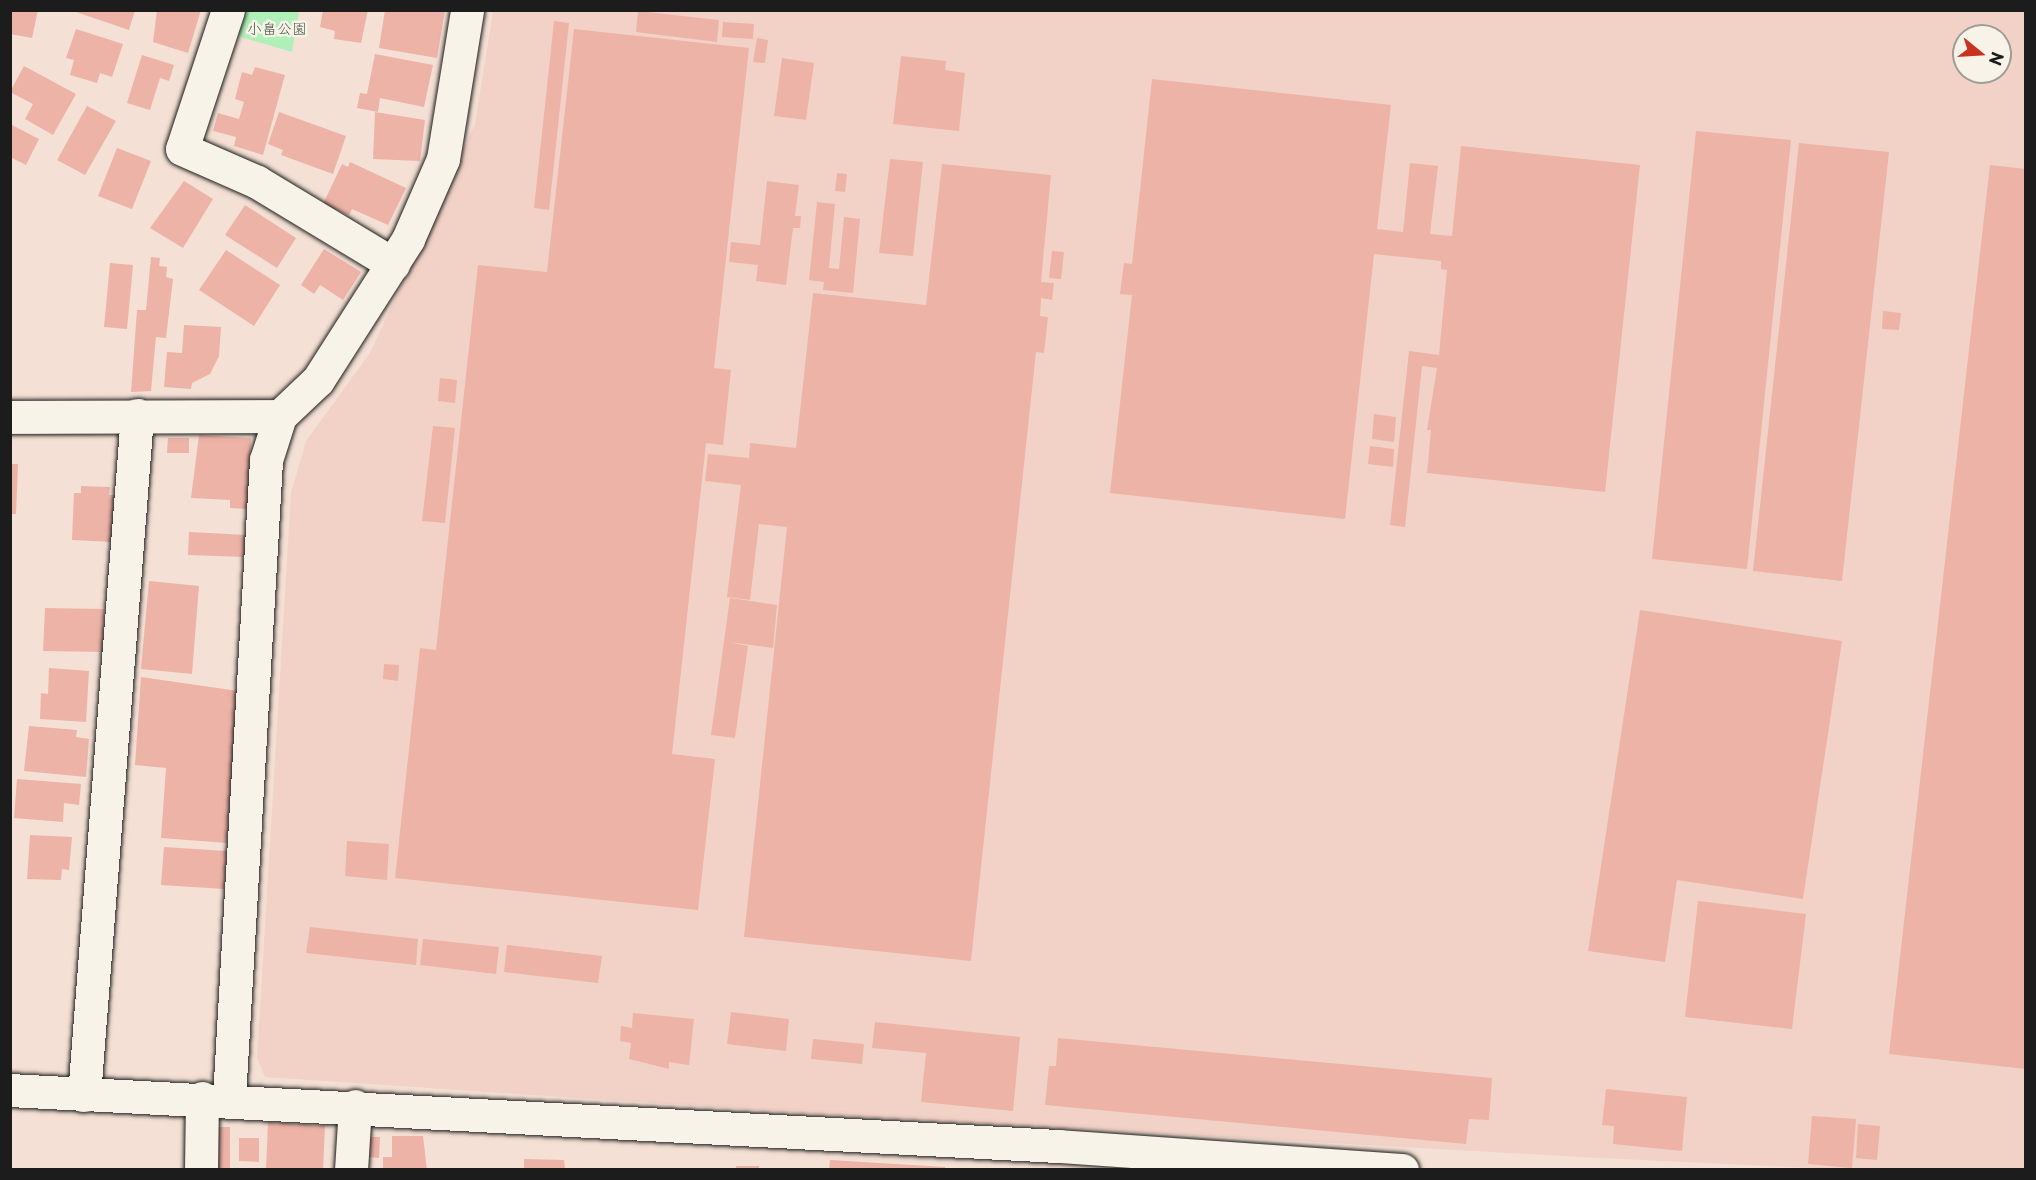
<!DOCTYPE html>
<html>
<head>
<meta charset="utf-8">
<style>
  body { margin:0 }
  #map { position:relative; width:2036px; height:1180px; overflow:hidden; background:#f4e0d4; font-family:"Playpen Sans","Klee One",sans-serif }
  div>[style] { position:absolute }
  .built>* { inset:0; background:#f2d2c6 }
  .green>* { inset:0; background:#b0f0b8 }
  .building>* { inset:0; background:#edb3a7 }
  .roads { filter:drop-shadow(0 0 2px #1c1c1c) drop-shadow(0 0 2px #1c1c1c) }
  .minor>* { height:33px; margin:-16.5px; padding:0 16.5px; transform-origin:16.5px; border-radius:16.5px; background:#f7f3e8 }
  span { translate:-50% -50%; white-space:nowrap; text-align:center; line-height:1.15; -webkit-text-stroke:5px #f7f3e8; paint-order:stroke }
  .park-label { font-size:15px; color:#485c4b }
  .frame { position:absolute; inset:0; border:12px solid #1c1c1c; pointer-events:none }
  .north { position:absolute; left:1952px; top:24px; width:60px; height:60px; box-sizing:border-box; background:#f7f3e8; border:2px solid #9f9d96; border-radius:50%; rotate:108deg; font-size:16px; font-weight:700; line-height:24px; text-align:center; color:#1c1c1c }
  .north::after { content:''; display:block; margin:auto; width:21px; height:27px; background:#c8321e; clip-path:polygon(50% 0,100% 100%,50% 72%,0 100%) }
</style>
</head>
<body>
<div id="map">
  <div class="built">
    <div style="clip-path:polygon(evenodd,493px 11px,2025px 11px,2025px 1169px,1830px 1169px,1599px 1158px,833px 1115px,265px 1077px,257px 1058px,291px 493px,306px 441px,370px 353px,475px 124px,493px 11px,1964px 36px,2000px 36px,2000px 72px,1964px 72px,1964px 36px)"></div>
  </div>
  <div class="green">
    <div style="clip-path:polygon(241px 11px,299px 11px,292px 52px,241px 37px,236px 28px)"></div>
  </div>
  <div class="building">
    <div style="clip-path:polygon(10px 10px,38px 10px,32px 38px,10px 34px)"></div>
    <div style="clip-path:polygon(70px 10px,135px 10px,129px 30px)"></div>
    <div style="clip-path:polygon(157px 10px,201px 10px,188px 53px,153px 42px)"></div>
    <div style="clip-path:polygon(323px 10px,368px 10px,361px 43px,334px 39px,335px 31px,320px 27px)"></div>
    <div style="clip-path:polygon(385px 10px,445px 10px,437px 58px,379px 48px)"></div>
    <div style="clip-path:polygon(638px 11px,719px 20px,717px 42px,636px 32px)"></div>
    <div style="clip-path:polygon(554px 21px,569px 23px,549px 210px,534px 208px)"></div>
    <div style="clip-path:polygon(723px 22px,754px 24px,753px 39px,722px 37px)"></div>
    <div style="clip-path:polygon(76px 29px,123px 44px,112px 77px,100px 73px,97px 83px,70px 75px,74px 60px,66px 58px)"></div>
    <div style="clip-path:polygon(574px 29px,749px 48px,714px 368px,731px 370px,723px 445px,706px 443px,672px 754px,715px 759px,698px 910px,395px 878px,420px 648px,436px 650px,478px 265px,547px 272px)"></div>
    <div style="clip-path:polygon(757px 38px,768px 40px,765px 63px,753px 62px)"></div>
    <div style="clip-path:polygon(375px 54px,433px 65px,424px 107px,380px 98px,378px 112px,357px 108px,360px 93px,367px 94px)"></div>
    <div style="clip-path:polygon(142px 55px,174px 65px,169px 81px,160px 78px,150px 110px,127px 103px)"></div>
    <div style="clip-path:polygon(901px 56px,946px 61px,945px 70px,965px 73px,959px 131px,893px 124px)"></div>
    <div style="clip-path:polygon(782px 58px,814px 63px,806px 120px,774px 116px)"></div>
    <div style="clip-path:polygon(24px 66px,76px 94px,53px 135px,25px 119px,33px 104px,10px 92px)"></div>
    <div style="clip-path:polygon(255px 67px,285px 75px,263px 155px,234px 146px,236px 137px,213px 131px,218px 113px,239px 119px,244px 102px,235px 99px,242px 72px,252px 75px)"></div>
    <div style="clip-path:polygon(1152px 79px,1391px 105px,1377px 229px,1403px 232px,1410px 163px,1438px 166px,1430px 234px,1452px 236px,1461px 146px,1640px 165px,1605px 492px,1427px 473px,1431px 430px,1427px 430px,1437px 368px,1422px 366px,1405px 527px,1390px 525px,1409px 351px,1439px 355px,1447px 270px,1441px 269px,1441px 261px,1374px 254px,1345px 519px,1110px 493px,1132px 295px,1120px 294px,1124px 263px,1132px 264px)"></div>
    <div style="clip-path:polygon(87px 106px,116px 121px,85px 175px,57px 160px)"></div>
    <div style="clip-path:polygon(279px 112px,346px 136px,333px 174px,281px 155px,283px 150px,268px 144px)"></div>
    <div style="clip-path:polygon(375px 112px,425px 120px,420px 161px,373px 159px)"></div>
    <div style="clip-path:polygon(10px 124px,39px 139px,26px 165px,10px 157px)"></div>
    <div style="clip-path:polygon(1696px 131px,1791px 140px,1747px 569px,1652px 559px)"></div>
    <div style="clip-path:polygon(1799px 143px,1889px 152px,1842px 581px,1753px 571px)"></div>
    <div style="clip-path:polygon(117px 148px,151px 161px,132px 209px,98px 196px)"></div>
    <div style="clip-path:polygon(890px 159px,923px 162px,913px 256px,879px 253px)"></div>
    <div style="clip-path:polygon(350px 162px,406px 188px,388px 225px,352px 209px,349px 215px,323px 204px,342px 164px,348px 167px)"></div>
    <div style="clip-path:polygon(942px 164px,1051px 175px,1041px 282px,1054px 283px,1052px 300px,1041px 298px,1040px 316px,1048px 317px,1044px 353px,1036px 352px,971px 961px,744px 937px,787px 527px,759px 524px,750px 600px,727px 597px,741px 485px,705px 481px,708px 454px,749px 458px,750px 443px,796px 448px,813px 293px,926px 305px)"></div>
    <div style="clip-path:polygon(1990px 165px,2026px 169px,2026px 1069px,1889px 1054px)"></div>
    <div style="clip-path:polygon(837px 173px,847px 174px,845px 192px,835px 191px)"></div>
    <div style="clip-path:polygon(184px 181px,213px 199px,183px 248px,150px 228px)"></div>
    <div style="clip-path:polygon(767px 181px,799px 185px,795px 216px,801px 216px,800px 228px,793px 228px,786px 285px,756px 281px,758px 265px,729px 262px,731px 242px,760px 245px)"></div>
    <div style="clip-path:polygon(817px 202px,835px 204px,829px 268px,839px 269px,844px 217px,860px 219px,853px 293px,823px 290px,824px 282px,809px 280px)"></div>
    <div style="clip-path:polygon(245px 205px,296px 238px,277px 268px,225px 235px)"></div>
    <div style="clip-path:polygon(324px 249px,361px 272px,343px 300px,320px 285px,314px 294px,301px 285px)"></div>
    <div style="clip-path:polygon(226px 250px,280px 285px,254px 326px,199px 290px)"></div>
    <div style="clip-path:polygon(1052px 251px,1064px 252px,1061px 279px,1049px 278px)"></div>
    <div style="clip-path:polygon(151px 257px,160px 258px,159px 266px,167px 267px,166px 277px,173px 279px,166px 338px,156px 337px,151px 391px,131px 392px,137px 310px,146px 310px)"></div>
    <div style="clip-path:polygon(110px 263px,133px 265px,127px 329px,104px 327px)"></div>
    <div style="clip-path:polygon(1883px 311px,1901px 313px,1899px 330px,1882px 329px)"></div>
    <div style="clip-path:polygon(184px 325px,221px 327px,219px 356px,210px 374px,192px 383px,191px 389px,164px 387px,167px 352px,182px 353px)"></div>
    <div style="clip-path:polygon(440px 378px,457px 380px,455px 403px,438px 401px)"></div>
    <div style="clip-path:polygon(1374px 414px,1396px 417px,1394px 442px,1372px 439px)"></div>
    <div style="clip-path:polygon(433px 426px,455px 428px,445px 523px,422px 521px)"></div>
    <div style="clip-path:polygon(199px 435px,251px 438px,248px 509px,230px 508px,230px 500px,191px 498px)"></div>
    <div style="clip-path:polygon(168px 438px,189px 438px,189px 453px,167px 453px)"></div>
    <div style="clip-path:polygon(1370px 446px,1394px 449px,1393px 467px,1368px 464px)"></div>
    <div style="clip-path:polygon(10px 464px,18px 464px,16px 514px,10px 514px)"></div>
    <div style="clip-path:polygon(81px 486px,110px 487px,109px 495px,115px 495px,113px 542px,72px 540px,74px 493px,81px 493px)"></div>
    <div style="clip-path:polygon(189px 532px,247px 535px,246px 557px,188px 555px)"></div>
    <div style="clip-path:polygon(149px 581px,199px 586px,192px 674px,141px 669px)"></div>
    <div style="clip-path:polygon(730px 598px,777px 605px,773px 648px,729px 642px,748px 646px,735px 738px,711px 735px)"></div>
    <div style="clip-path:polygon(45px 608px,104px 609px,103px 652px,43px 651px)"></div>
    <div style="clip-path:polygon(1640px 610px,1842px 641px,1803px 899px,1677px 880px,1665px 962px,1588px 951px)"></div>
    <div style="clip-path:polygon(384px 664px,399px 665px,398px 681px,383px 679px)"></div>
    <div style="clip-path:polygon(49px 668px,89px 671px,86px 722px,40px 719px,41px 693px,48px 694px)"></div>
    <div style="clip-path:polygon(141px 677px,238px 691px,227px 843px,161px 838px,166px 768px,135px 765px)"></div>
    <div style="clip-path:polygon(29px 726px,77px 730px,76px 737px,89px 739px,86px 777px,24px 771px)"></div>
    <div style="clip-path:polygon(17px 779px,81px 784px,79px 805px,64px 803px,63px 822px,14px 818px)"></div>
    <div style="clip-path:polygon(30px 835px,72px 837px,69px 870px,62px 869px,61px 880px,27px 879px)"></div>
    <div style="clip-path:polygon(347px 841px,389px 844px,387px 880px,345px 876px)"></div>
    <div style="clip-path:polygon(164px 847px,227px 851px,224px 889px,161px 885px)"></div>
    <div style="clip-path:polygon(1698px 901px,1806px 914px,1792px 1029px,1685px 1017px)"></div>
    <div style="clip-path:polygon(310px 927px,418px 939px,416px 965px,306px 953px)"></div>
    <div style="clip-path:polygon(423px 939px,499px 947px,496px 974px,420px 965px)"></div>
    <div style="clip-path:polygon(507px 945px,602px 956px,598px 983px,504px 972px)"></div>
    <div style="clip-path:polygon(731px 1012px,789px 1019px,786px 1051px,727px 1044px)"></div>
    <div style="clip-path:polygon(633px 1013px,694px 1019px,689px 1065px,669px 1062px,669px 1069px,629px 1059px,631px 1043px,620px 1041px,621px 1026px,632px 1028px)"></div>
    <div style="clip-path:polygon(875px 1022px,1020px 1037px,1013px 1111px,921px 1102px,926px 1053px,872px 1048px)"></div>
    <div style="clip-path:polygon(1058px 1038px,1492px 1078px,1489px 1120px,1469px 1119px,1466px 1144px,1045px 1105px,1049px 1066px,1056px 1066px)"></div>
    <div style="clip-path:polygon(813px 1039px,864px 1044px,862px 1064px,811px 1059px)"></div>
    <div style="clip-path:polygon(1606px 1089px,1687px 1097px,1682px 1151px,1613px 1144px,1614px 1126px,1602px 1125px)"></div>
    <div style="clip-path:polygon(1812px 1116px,1856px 1119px,1852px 1168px,1808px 1164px)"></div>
    <div style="clip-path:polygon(268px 1122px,325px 1126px,323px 1170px,266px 1170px)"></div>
    <div style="clip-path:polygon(1858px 1124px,1880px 1126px,1877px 1160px,1856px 1158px)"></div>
    <div style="clip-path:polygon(219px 1127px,230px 1127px,230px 1170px,214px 1170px,214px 1134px)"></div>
    <div style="clip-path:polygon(392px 1136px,423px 1136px,427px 1170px,383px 1170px,383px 1157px,392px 1157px)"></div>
    <div style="clip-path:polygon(369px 1137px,380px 1137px,379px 1158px,368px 1157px)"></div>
    <div style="clip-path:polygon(239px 1138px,259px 1138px,259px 1162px,239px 1161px)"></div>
    <div style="clip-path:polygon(524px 1159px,564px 1160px,565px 1170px,524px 1170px)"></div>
    <div style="clip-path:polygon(830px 1160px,945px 1167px,945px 1170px,829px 1170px)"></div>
    <div style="clip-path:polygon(736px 1166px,759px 1166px,759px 1170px,736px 1170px)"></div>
  </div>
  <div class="roads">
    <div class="minor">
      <div style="left:228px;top:10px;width:146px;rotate:108.3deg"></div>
      <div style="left:182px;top:149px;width:82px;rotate:23.7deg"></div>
      <div style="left:257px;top:182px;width:159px;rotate:31.1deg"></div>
      <div style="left:10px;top:417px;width:270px;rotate:-0.2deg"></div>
      <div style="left:10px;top:1090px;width:1050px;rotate:3.06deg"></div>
      <div style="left:1059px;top:1146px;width:344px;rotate:4deg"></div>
      <div style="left:84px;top:1095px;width:682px;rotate:-85.54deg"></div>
      <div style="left:229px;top:1098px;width:639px;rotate:-86.68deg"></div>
      <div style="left:266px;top:460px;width:46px;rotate:-72.3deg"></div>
      <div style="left:280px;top:416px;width:52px;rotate:-43.5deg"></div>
      <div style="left:318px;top:380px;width:167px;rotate:-57.4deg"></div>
      <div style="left:408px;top:239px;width:87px;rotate:-66.4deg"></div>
      <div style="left:443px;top:159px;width:151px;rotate:-80.8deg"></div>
      <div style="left:201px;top:1170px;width:72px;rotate:-89.2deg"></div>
      <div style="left:351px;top:1170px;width:64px;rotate:-86.4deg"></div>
    </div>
  </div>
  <div class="park-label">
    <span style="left:277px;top:28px">小畠公園</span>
  </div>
  <div class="frame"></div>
  <div class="north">N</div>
</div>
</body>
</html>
